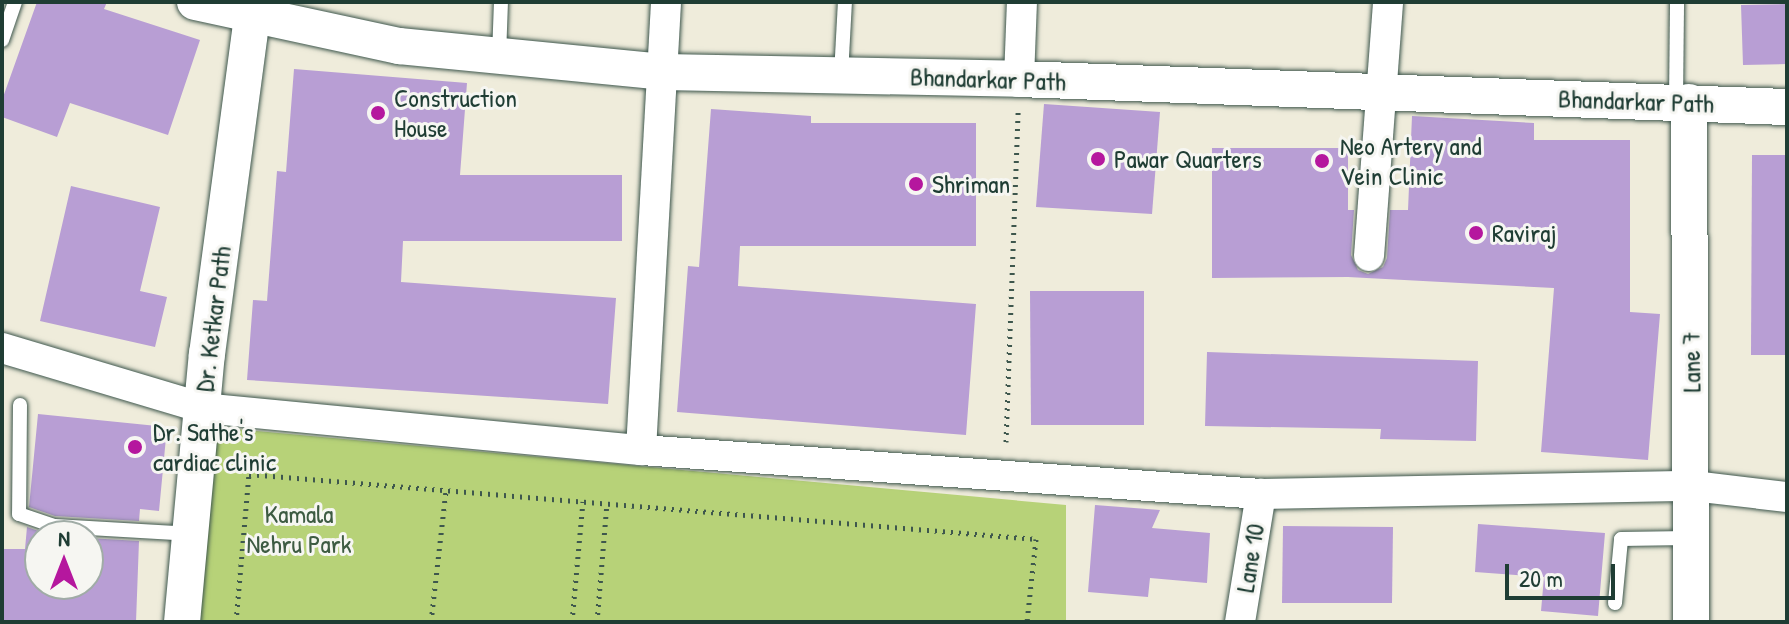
<!DOCTYPE html>
<html>
<head>
<meta charset="utf-8">
<style>
  body { margin:0 }
  #map { position:relative; width:1789px; height:624px; overflow:hidden; background:#efecdb; font-family:"Patrick Hand",sans-serif }
  div>[style] { position:absolute }
  .green>* { inset:0; background:#b7d278 }
  .building>* { inset:0; background:#b89ed4 }
  .path>* { height:5px; margin-top:-2.5px; transform-origin:0; background:repeating-linear-gradient(90deg,#3e574d 0 2px,transparent 0 8px) }
  .roads { filter:drop-shadow(0 0 2px #3e574d) drop-shadow(0 0 2px #3e574d) }
  .service>* { height:14px; margin:-7px; padding:0 7px; transform-origin:7px; border-radius:7px; background:#fff }
  .minor>* { height:30px; margin:-15px; padding:0 15px; transform-origin:15px; border-radius:15px; background:#fff }
  .tertiary>* { height:36px; margin:-18px; padding:0 18px; transform-origin:18px; border-radius:18px; background:#fff }
  .dots>* { width:22px; height:22px; translate:-50% -50%; box-sizing:border-box; border:4px solid #f6f6f2; border-radius:50% }
  span { translate:-50% -50%; white-space:nowrap; text-align:center; line-height:1.15; -webkit-text-stroke:6px #f6f6f2; paint-order:stroke }
  .street-label { font-size:26px; color:#1f3d34 }
  .poi-label { font-size:26px; color:#1f3d34 }
  .left { translate:0 -50%; text-align:left }
  .park-label { font-size:26px; color:#3d5b42 }
  .frame { position:absolute; inset:0; border:4px solid #1f3d34; pointer-events:none }
  .north { position:absolute; left:24px; top:520px; width:80px; height:80px; box-sizing:border-box; background:#f6f6f2; border:2px solid #a0aca6; border-radius:50%; rotate:0deg; font-size:22px; font-weight:700; line-height:32px; text-align:center; color:#1f3d34 }
  .north::after { content:''; display:block; margin:auto; width:28px; height:36px; background:#b5179e; clip-path:polygon(50% 0,100% 100%,50% 72%,0 100%) }
  .scale { position:absolute; left:1505px; top:564px; width:110px; height:36px; box-sizing:border-box; border:4px solid #1f3d34; border-top:0; padding-left:10px; font-size:24px; line-height:28px; white-space:nowrap; color:#1f3d34; -webkit-text-stroke:6px #f6f6f2; paint-order:stroke }
</style>
</head>
<body>
<div id="map">
  <div class="green">
    <div style="clip-path:polygon(213px 427px,1066px 505px,1066px 622px,196px 622px)"></div>
  </div>
  <div class="building">
    <div style="clip-path:polygon(37px 2px,107px 2px,104px 9px,200px 40px,168px 135px,70px 103px,57px 137px,2px 117px,2px 100px)"></div>
    <div style="clip-path:polygon(1787px 4px,1787px 64px,1743px 65px,1741px 5px)"></div>
    <div style="clip-path:polygon(294px 69px,467px 83px,460px 175px,622px 175px,622px 241px,403px 241px,401px 282px,616px 298px,608px 404px,247px 380px,253px 300px,267px 301px,277px 171px,286px 172px)"></div>
    <div style="clip-path:polygon(1044px 104px,1160px 112px,1152px 214px,1036px 207px)"></div>
    <div style="clip-path:polygon(711px 109px,811px 116px,811px 123px,976px 123px,976px 246px,740px 246px,738px 286px,976px 304px,966px 435px,677px 412px,688px 266px,699px 267px)"></div>
    <div style="clip-path:polygon(1412px 116px,1534px 123px,1534px 140px,1630px 140px,1630px 312px,1660px 314px,1648px 460px,1541px 452px,1554px 288px,1348px 277px,1212px 278px,1212px 148px,1348px 148px,1348px 210px,1354px 210px,1351px 255px,1358px 270px,1368px 274px,1383px 267px,1387px 258px,1390px 210px,1408px 210px)"></div>
    <div style="clip-path:polygon(1752px 155px,1787px 155px,1787px 355px,1751px 355px)"></div>
    <div style="clip-path:polygon(71px 186px,160px 207px,140px 291px,167px 297px,155px 347px,40px 321px)"></div>
    <div style="clip-path:polygon(1030px 291px,1144px 291px,1144px 425px,1031px 425px)"></div>
    <div style="clip-path:polygon(1207px 352px,1478px 361px,1476px 441px,1380px 439px,1381px 429px,1205px 426px)"></div>
    <div style="clip-path:polygon(38px 414px,167px 427px,159px 511px,140px 509px,139px 521px,55px 516px,29px 507px)"></div>
    <div style="clip-path:polygon(1095px 505px,1160px 510px,1152px 528px,1210px 533px,1207px 583px,1150px 578px,1148px 597px,1088px 592px)"></div>
    <div style="clip-path:polygon(1478px 524px,1605px 533px,1598px 616px,1541px 611px,1544px 577px,1475px 572px)"></div>
    <div style="clip-path:polygon(1283px 526px,1393px 527px,1392px 603px,1282px 603px)"></div>
    <div style="clip-path:polygon(27px 527px,53px 536px,40px 536px,40px 584px,88px 584px,88px 538px,139px 541px,136px 622px,2px 622px,2px 549px,25px 549px)"></div>
  </div>
  <div class="path">
    <div style="left:1006px;top:442px;width:330px;rotate:-87.9deg"></div>
    <div style="left:236px;top:622px;width:149px;rotate:-85deg"></div>
    <div style="left:249px;top:474px;width:790px;rotate:4.72deg"></div>
    <div style="left:1036px;top:539px;width:83px;rotate:96.2deg"></div>
    <div style="left:431px;top:622px;width:133px;rotate:-83.5deg"></div>
    <div style="left:572px;top:622px;width:121px;rotate:-84.8deg"></div>
    <div style="left:597px;top:622px;width:119px;rotate:-85.2deg"></div>
  </div>
  <div class="roads">
    <div class="service">
      <div style="left:2px;top:40px;width:40px;rotate:-71.1deg"></div>
      <div style="left:499px;top:56px;width:54px;rotate:-87.9deg"></div>
      <div style="left:841px;top:75px;width:73px;rotate:-86.9deg"></div>
      <div style="left:1676px;top:102px;width:100px;rotate:-89.4deg"></div>
      <div style="left:20px;top:405px;width:109px;rotate:90.5deg"></div>
      <div style="left:19px;top:514px;width:36px;rotate:19deg"></div>
      <div style="left:53px;top:526px;width:137px;rotate:3.3deg"></div>
      <div style="left:1615px;top:603px;width:64px;rotate:-84.6deg"></div>
      <div style="left:1621px;top:539px;width:67px;rotate:-0.9deg"></div>
    </div>
    <div class="minor">
      <div style="left:1019px;top:79px;width:77px;rotate:-87.8deg"></div>
      <div style="left:1369px;top:256px;width:255px;rotate:-85.7deg"></div>
      <div style="left:2px;top:348px;width:210px;rotate:16.6deg"></div>
      <div style="left:203px;top:408px;width:440px;rotate:5.5deg"></div>
      <div style="left:641px;top:450px;width:622px;rotate:4.06deg"></div>
      <div style="left:1261px;top:494px;width:432px;rotate:-1.1deg"></div>
      <div style="left:1693px;top:486px;width:95px;rotate:6.7deg"></div>
      <div style="left:641px;top:450px;width:449px;rotate:-86.8deg"></div>
      <div style="left:1240px;top:622px;width:130px;rotate:-80.7deg"></div>
    </div>
    <div class="tertiary">
      <div style="left:195px;top:2px;width:209px;rotate:12.2deg"></div>
      <div style="left:399px;top:46px;width:265px;rotate:5.6deg"></div>
      <div style="left:663px;top:72px;width:356px;rotate:1.1deg"></div>
      <div style="left:1019px;top:79px;width:769px;rotate:2.09deg"></div>
      <div style="left:1689px;top:102px;width:520px;rotate:89.78deg"></div>
      <div style="left:182px;top:622px;width:269px;rotate:-84.7deg"></div>
      <div style="left:207px;top:354px;width:339px;rotate:-82.4deg"></div>
    </div>
  </div>
  <div class="dots">
    <div style="left:378px;top:113px;background:#b5179e"></div>
    <div style="left:1098px;top:159px;background:#b5179e"></div>
    <div style="left:1322px;top:161px;background:#b5179e"></div>
    <div style="left:916px;top:184px;background:#b5179e"></div>
    <div style="left:1476px;top:233px;background:#b5179e"></div>
    <div style="left:135px;top:447px;background:#b5179e"></div>
  </div>
  <div class="street-label">
    <span style="left:988px;top:79px;rotate:2deg">Bhandarkar Path</span>
    <span style="left:1636px;top:101px;rotate:2deg">Bhandarkar Path</span>
    <span style="left:213px;top:319px;rotate:-83deg">Dr. Ketkar Path</span>
    <span style="left:1691px;top:362px;rotate:-91deg">Lane 7</span>
    <span style="left:1250px;top:558px;rotate:-81deg">Lane 10</span>
  </div>
  <div class="poi-label">
    <span class="left" style="left:394px;top:113px">Construction<br>House</span>
    <span class="left" style="left:1340px;top:161px">Neo Artery and<br>Vein Clinic</span>
    <span class="left" style="left:1114px;top:159px">Pawar Quarters</span>
    <span class="left" style="left:932px;top:184px">Shriman</span>
    <span class="left" style="left:1492px;top:233px">Raviraj</span>
    <span class="left" style="left:153px;top:447px">Dr. Sathe's<br>cardiac clinic</span>
  </div>
  <div class="park-label">
    <span style="left:299px;top:529px">Kamala<br>Nehru Park</span>
  </div>
  <div class="frame"></div>
  <div class="north">N</div>
  <div class="scale">20 m</div>
</div>
</body>
</html>
